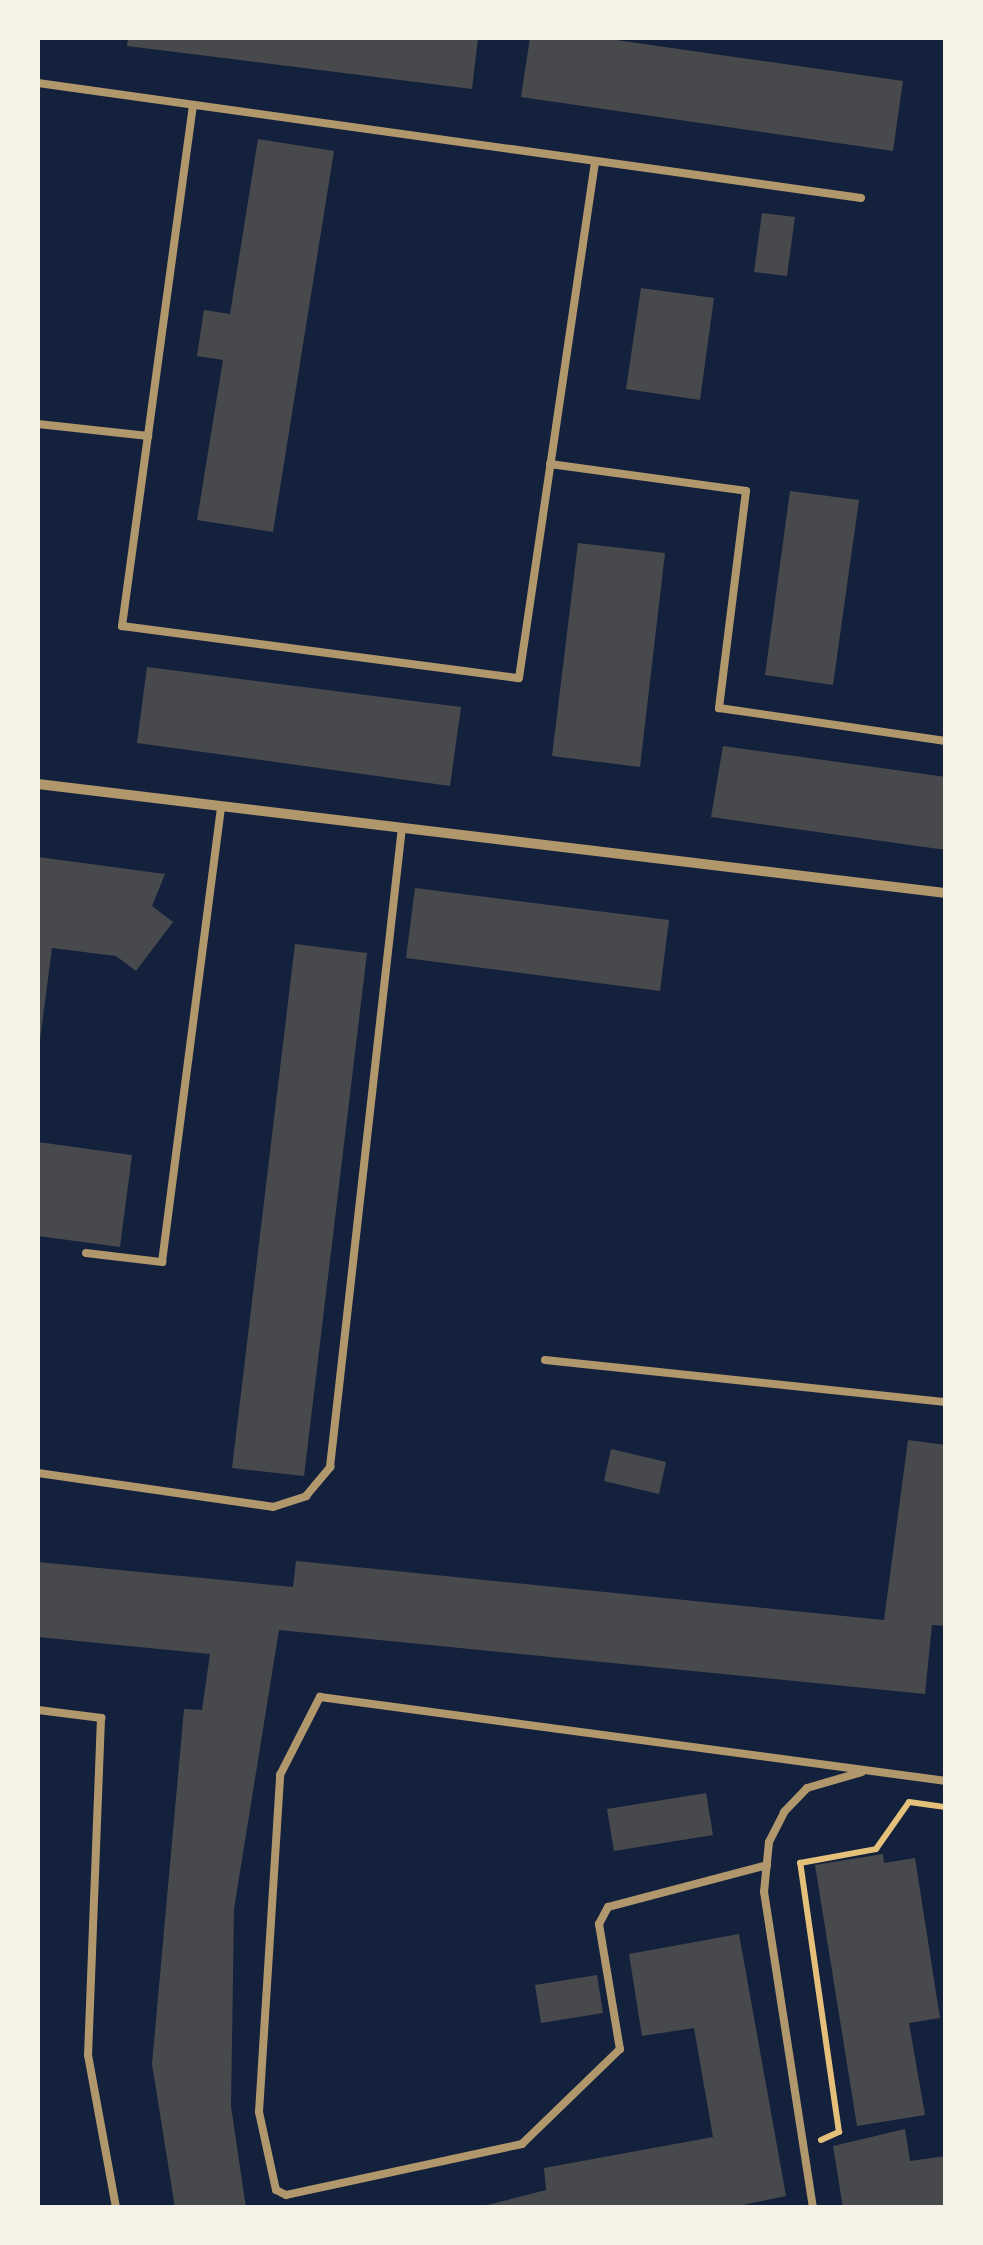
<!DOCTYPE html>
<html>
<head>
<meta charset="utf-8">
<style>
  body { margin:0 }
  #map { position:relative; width:983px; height:2245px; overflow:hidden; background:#14213d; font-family:"Fira Sans Condensed",sans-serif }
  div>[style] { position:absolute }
  .building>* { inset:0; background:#48494c }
  .path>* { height:6px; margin:-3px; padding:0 3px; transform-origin:3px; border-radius:3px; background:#e5c07b }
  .service>* { height:8px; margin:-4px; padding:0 4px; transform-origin:4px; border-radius:4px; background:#b1986c }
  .minor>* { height:10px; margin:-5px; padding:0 5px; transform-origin:5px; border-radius:5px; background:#b1986c }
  span { translate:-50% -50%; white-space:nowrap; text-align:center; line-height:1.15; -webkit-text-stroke:9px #f6f1e7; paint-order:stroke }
  .frame { position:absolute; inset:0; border:40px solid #f6f1e7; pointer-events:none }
</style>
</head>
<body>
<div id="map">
  <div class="building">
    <div style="clip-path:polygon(128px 38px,478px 38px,472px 89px,127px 46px)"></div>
    <div style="clip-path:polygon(530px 38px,602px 38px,903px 81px,893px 151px,521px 97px)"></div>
    <div style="clip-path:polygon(258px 139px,334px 151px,273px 532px,197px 520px,223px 360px,197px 356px,204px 310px,230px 314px)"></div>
    <div style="clip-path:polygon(762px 213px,795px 217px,787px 276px,754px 272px)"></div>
    <div style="clip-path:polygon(641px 288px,714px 298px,700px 400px,626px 389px)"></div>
    <div style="clip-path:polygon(790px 491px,859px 500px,833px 685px,765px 675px)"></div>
    <div style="clip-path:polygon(578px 543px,665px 553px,640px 767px,552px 756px)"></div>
    <div style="clip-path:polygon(147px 667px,461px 707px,450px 786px,137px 743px)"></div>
    <div style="clip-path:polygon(723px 746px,946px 777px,946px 850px,711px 817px)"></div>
    <div style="clip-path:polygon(38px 857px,165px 874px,152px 906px,173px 922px,136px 971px,116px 956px,52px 948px,40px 1040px)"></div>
    <div style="clip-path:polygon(415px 888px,669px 920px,660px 991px,406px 958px)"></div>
    <div style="clip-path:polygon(295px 944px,367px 953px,304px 1476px,232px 1468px)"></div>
    <div style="clip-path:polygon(38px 1142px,132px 1155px,120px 1247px,38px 1236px)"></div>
    <div style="clip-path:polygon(908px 1440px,946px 1445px,946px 1626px,932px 1625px,925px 1694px,279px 1630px,234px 1909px,231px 2106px,246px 2208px,175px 2208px,152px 2064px,184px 1709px,202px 1710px,210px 1654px,38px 1637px,38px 1562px,293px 1587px,296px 1561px,884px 1620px)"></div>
    <div style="clip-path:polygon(611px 1449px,666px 1462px,659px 1494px,604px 1481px)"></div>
    <div style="clip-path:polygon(706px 1793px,713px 1835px,614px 1851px,607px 1809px)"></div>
    <div style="clip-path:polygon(883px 1854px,884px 1863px,915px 1858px,940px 2018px,909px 2023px,925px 2115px,857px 2126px,815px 1865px)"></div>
    <div style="clip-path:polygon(739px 1934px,786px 2196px,728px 2208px,475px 2208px,546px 2190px,544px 2168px,713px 2137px,694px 2028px,642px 2036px,629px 1954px)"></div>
    <div style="clip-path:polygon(597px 1975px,603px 2013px,541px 2023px,535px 1985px)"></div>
    <div style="clip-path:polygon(905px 2129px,910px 2161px,946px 2156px,946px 2208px,843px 2208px,833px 2146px)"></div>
  </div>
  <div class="path">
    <div style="left:821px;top:2140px;width:20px;rotate:-24deg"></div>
    <div style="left:839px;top:2132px;width:272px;rotate:-98.2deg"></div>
    <div style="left:800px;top:1863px;width:77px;rotate:-10.4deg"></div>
    <div style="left:876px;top:1849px;width:57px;rotate:-54.9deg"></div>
    <div style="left:909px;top:1802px;width:37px;rotate:8deg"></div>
  </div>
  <div class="service">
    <div style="left:38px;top:83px;width:831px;rotate:7.95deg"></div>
    <div style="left:193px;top:105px;width:526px;rotate:97.76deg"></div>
    <div style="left:122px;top:626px;width:400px;rotate:7.5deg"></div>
    <div style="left:519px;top:678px;width:522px;rotate:-81.62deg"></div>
    <div style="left:38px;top:424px;width:111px;rotate:6.2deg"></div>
    <div style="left:550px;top:464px;width:198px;rotate:7.8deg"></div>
    <div style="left:746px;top:491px;width:219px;rotate:97.1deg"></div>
    <div style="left:719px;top:708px;width:229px;rotate:8.3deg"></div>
    <div style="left:86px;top:1253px;width:77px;rotate:6.8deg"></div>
    <div style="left:162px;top:1262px;width:460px;rotate:-82.6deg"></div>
    <div style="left:545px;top:1360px;width:403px;rotate:6deg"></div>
    <div style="left:38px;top:1473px;width:237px;rotate:8.2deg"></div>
    <div style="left:273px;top:1507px;width:35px;rotate:-18deg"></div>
    <div style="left:306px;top:1496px;width:38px;rotate:-50deg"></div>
    <div style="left:330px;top:1467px;width:644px;rotate:-83.58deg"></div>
    <div style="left:38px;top:1710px;width:64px;rotate:7.2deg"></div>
    <div style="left:101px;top:1718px;width:337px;rotate:92.2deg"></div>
    <div style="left:88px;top:2055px;width:156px;rotate:79.6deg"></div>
    <div style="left:767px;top:1865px;width:164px;rotate:165.2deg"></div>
    <div style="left:608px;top:1907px;width:19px;rotate:118deg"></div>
    <div style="left:599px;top:1924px;width:127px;rotate:80.5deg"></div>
    <div style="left:620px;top:2049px;width:136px;rotate:135.9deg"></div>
    <div style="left:522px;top:2144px;width:241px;rotate:167.8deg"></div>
    <div style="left:286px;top:2195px;width:11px;rotate:-153deg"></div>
    <div style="left:276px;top:2190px;width:80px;rotate:-102.3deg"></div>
    <div style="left:259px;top:2112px;width:338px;rotate:-86.4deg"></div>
    <div style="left:280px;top:1775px;width:88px;rotate:-62.9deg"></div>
    <div style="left:320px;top:1697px;width:632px;rotate:7.64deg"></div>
    <div style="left:813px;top:2208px;width:320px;rotate:-98.8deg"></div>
    <div style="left:764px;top:1892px;width:50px;rotate:-84.3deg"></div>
    <div style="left:769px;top:1842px;width:34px;rotate:-63deg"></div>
    <div style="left:784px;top:1812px;width:33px;rotate:-46deg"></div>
    <div style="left:807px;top:1788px;width:57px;rotate:-16.2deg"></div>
  </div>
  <div class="minor">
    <div style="left:38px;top:784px;width:915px;rotate:6.85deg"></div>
  </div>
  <div class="frame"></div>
</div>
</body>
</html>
